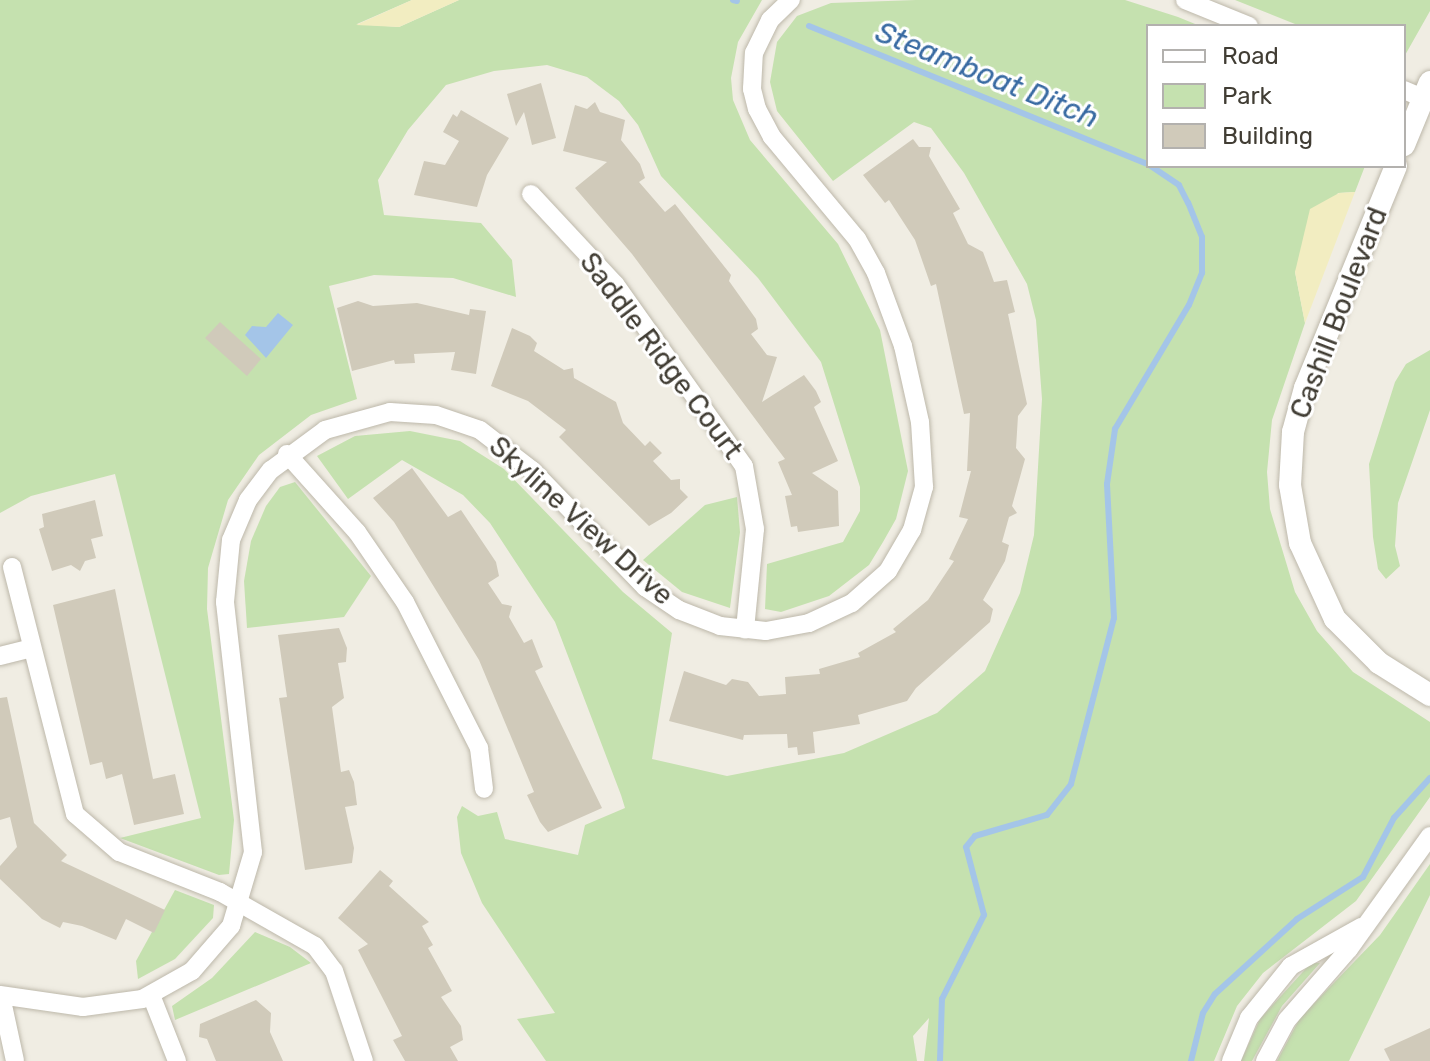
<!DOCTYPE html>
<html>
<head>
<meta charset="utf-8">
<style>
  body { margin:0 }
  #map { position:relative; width:1430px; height:1061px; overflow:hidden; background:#f0ede3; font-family:Rubik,sans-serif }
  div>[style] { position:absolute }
  .green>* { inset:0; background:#c5e1af }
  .sand>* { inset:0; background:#f2edc1 }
  .water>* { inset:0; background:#a4c5e8 }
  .stream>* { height:6px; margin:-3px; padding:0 3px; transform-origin:3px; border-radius:3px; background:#a4c5e8 }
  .building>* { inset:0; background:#d0caba }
  .roads { filter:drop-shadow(0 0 2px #bdb8aa) drop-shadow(0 0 2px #bdb8aa) }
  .minor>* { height:18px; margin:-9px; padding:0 9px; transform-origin:9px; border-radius:9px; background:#fff }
  .tertiary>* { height:22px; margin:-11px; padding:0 11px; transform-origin:11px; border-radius:11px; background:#fff }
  span { translate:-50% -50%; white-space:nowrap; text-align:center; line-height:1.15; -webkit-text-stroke:6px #fff; paint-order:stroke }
  .street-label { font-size:28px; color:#413d34 }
  .water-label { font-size:30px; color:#386aa2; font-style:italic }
  .legend { position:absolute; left:1146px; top:24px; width:260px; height:144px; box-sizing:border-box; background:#fff; border:2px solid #b3b1ae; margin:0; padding:10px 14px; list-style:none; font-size:24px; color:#413d34 }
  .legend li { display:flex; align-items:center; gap:16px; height:40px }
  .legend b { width:40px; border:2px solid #b3b1ae }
</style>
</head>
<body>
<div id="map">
  <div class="green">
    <div style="clip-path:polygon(0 0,412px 0,357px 24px,399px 27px,459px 0,762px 0,738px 42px,731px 78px,733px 100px,750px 140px,838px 244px,880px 330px,908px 471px,896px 519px,883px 542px,869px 565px,829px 596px,781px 612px,765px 609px,767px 564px,843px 542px,860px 511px,860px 487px,821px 362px,758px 278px,661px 176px,638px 125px,619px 101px,587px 77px,547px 65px,494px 71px,446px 85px,408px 130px,378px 180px,384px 215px,481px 223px,512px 260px,516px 297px,453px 278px,374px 275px,329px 286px,357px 399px,311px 415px,259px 455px,228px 500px,208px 568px,207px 609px,234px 820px,229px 874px,219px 875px,120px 838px,201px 818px,115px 474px,31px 496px,0 513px)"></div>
    <div style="clip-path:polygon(916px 0,1125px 0,1178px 17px,1200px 26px,1148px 26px,1148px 166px,1365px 166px,1355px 192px,1338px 193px,1295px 272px,1305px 323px,1272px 420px,1267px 472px,1270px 509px,1295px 592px,1317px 631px,1353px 672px,1430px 722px,1430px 797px,1356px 901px,1263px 973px,1237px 1006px,1214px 1061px,924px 1061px,929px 1018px,913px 1036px,917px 1061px,546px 1061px,517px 1019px,555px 1013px,482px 903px,461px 853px,457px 817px,462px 806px,478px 816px,497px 812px,505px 839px,578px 855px,585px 825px,625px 808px,621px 795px,555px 622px,490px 523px,463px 495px,402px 460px,348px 499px,317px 456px,355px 436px,410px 431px,460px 441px,504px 469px,623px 592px,672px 633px,652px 759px,727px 776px,844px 753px,937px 713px,985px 671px,1020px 593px,1034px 535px,1042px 399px,1036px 320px,1027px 284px,964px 173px,931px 128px,914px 122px,833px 181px,777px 111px,770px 82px,777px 42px,797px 16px,831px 3px)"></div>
    <div style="clip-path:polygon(1235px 0,1430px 0,1430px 11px,1404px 57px,1404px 26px,1300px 26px)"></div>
    <div style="clip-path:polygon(1430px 350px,1430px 410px,1398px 503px,1395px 546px,1400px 566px,1386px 579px,1378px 569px,1373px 537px,1369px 464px,1395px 382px,1406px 364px)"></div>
    <div style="clip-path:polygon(295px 482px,371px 576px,344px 617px,247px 628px,244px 581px,251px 541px,266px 506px,280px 487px)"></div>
    <div style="clip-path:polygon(737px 497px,740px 532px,730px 608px,682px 592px,643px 560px,705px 505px)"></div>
    <div style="clip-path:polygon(1430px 864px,1430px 895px,1349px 1061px,1277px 1061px,1300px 1018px,1380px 935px)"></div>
    <div style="clip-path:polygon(175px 890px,214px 905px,213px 918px,175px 959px,138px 979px,136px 961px)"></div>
    <div style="clip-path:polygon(255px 932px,290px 947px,311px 963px,175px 1020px,172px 1006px,212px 978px)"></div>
    <div style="clip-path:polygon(1311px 963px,1320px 963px,1282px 1006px,1252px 1061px,1241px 1061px,1260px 1019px)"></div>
  </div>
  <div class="sand">
    <div style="clip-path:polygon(412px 0,459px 0,399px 27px,356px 25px)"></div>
    <div style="clip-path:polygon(1355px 192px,1305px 323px,1295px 272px,1310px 209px,1339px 193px)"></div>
  </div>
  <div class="water">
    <div style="clip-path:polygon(278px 313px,293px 325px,266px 358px,245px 335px,252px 326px,266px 327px)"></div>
  </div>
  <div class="stream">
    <div style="left:733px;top:0;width:4px;rotate:14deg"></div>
    <div style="left:809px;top:26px;width:366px;rotate:22.2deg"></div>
    <div style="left:940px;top:1061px;width:62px;rotate:-88.2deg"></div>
    <div style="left:942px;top:999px;width:94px;rotate:-63.4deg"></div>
    <div style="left:984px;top:915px;width:70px;rotate:-104.8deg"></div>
    <div style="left:966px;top:847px;width:14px;rotate:-51deg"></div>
    <div style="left:975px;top:836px;width:75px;rotate:-16.3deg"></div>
    <div style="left:1047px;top:815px;width:39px;rotate:-52deg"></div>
    <div style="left:1071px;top:784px;width:171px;rotate:-75.5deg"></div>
    <div style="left:1114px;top:618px;width:134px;rotate:-93deg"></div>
    <div style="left:1107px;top:484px;width:56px;rotate:-81.7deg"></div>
    <div style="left:1115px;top:429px;width:144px;rotate:-59.2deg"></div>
    <div style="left:1189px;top:305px;width:35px;rotate:-68deg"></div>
    <div style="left:1202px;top:273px;width:36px;rotate:-90deg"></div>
    <div style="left:1202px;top:237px;width:37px;rotate:-112deg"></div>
    <div style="left:1188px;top:203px;width:20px;rotate:-117deg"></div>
    <div style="left:1179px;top:185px;width:34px;rotate:-146deg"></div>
    <div style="left:1191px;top:1061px;width:49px;rotate:-76deg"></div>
    <div style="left:1203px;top:1013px;width:22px;rotate:-58deg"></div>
    <div style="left:1215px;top:994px;width:111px;rotate:-42.4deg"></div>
    <div style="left:1297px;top:919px;width:78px;rotate:-32.5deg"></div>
    <div style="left:1363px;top:877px;width:67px;rotate:-62.3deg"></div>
    <div style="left:1394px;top:818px;width:54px;rotate:-48deg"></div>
  </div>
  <div class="building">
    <div style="clip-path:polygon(541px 83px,556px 138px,532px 145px,524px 112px,516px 126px,507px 94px)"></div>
    <div style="clip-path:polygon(595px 102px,600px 112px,625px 120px,621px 140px,640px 164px,645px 178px,639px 182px,665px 212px,675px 204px,731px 275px,729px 281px,756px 319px,758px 329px,751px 334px,767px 355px,777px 357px,762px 402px,804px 375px,816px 391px,821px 402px,814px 407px,838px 461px,812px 473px,838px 491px,839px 526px,798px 532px,797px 526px,791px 527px,785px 496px,792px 495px,778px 462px,785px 459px,632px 254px,575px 188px,607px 162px,563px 151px,575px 105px,587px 109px)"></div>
    <div style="clip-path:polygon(461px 110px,509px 138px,487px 175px,477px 207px,414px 195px,424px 161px,445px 165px,459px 141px,443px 132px,453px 114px,457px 117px)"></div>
    <div style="clip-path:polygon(913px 139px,919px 147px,931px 147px,929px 156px,960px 209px,953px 213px,968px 244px,983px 252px,994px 282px,1007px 280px,1015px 312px,1008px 314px,1027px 404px,1018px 416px,1016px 448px,1025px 459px,1012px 506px,1017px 513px,1009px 517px,1002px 542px,1009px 545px,1005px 561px,983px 600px,993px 609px,990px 622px,916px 688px,907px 701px,858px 715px,860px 724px,813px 732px,815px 753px,798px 755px,797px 747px,788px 748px,787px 734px,744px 735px,743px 740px,669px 721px,684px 671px,726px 685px,732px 679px,748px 682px,759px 696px,786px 694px,785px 677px,820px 674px,819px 669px,860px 657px,858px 653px,896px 632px,893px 629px,928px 600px,954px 561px,949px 559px,968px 519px,959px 517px,971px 471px,967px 471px,970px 413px,964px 414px,936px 284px,931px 286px,915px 240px,889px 200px,885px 203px,863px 175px)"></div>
    <div style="clip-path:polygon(358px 301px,373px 306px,417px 303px,469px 315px,470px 309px,486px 311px,476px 374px,451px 370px,455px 352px,414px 354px,415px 363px,395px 364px,394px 360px,352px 371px,337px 308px)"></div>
    <div style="clip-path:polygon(220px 322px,261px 359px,247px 376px,205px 338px)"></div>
    <div style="clip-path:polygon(512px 328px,530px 336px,537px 343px,534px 351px,564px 370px,573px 368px,574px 378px,616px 402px,623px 423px,645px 446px,650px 441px,662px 453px,653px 461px,671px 480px,680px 479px,680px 489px,688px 497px,671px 513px,649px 526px,559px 437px,566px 430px,528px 401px,491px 386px)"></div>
    <div style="clip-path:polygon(412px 468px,448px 517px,461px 510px,496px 562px,499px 576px,488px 583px,502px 604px,512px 606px,509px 617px,524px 643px,532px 639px,543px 667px,535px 671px,602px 808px,548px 832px,540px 822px,527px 795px,534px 792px,479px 660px,394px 522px,373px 498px)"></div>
    <div style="clip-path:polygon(95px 500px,103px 536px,91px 539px,96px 558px,85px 561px,80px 571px,71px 565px,52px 571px,39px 529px,44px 527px,42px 514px)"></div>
    <div style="clip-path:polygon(115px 589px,153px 779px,175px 774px,184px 814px,134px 825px,122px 774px,106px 779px,102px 762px,90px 765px,53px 605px)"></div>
    <div style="clip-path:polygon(339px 628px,347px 648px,346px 662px,338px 663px,344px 698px,332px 707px,341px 772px,349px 770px,354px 782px,357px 805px,345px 807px,354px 848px,352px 863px,305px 870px,279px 698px,287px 697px,278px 635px)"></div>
    <div style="clip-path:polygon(7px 697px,34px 823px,67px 855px,61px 861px,165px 910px,154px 933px,126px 919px,116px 940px,82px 926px,63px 922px,60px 928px,42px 919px,0 879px,0 866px,17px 847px,10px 817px,0 820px,0 698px)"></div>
    <div style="clip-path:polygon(380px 870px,393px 881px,389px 886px,429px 922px,422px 926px,433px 945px,428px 948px,452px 991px,441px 997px,461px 1026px,463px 1040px,450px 1047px,458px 1061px,405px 1061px,393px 1040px,402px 1036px,358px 950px,368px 944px,338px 918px)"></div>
    <div style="clip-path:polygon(256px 1000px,271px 1013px,270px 1032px,283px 1061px,216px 1061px,207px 1039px,199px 1037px,200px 1024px)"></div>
    <div style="clip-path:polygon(1430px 1028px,1430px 1061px,1390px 1061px,1384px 1049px)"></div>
  </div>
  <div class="roads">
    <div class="minor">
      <div style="left:1185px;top:0;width:69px;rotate:22.1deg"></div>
      <div style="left:1404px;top:90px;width:21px;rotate:23deg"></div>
      <div style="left:531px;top:194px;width:123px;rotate:47deg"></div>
      <div style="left:615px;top:284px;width:223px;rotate:54.7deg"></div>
      <div style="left:744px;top:466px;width:64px;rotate:80.1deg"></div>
      <div style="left:755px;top:529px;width:101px;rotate:95.7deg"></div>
      <div style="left:287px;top:454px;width:105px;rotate:48.1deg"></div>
      <div style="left:357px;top:532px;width:85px;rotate:55.6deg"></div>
      <div style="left:405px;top:602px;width:164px;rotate:63.1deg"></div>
      <div style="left:479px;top:748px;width:41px;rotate:83deg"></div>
      <div style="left:12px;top:567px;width:255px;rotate:75.7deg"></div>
      <div style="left:75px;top:814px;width:58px;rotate:40.8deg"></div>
      <div style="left:119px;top:852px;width:109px;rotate:21.6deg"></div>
      <div style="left:220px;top:892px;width:109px;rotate:29.6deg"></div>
      <div style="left:315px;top:946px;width:31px;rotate:53deg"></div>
      <div style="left:334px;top:971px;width:95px;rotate:71.6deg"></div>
      <div style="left:0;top:656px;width:33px;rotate:-14deg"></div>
      <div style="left:0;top:995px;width:84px;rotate:8.2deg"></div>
      <div style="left:83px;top:1007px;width:60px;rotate:-7.7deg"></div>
      <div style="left:142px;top:999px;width:57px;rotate:-29.2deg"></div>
      <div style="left:192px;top:971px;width:60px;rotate:-49.1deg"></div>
      <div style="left:231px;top:926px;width:77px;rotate:-73.4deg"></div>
      <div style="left:253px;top:852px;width:252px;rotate:-96.4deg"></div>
      <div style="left:225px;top:602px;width:62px;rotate:-84.5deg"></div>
      <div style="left:231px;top:540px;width:43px;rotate:-67deg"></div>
      <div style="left:248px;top:500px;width:38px;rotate:-53deg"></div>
      <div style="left:271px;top:470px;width:67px;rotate:-36.5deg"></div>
      <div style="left:325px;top:430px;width:67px;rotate:-15.5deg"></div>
      <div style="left:390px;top:412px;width:46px;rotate:3.7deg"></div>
      <div style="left:436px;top:415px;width:46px;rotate:18.8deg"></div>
      <div style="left:480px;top:430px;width:66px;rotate:37.6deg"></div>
      <div style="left:532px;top:470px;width:163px;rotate:46deg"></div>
      <div style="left:645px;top:587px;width:41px;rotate:34.1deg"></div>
      <div style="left:679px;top:610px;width:44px;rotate:21.3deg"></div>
      <div style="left:720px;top:626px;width:46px;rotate:6.2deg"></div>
      <div style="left:766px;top:631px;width:44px;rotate:-10.5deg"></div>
      <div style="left:809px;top:623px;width:47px;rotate:-24.9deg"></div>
      <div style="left:852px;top:603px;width:48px;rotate:-41.6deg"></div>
      <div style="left:888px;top:571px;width:48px;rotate:-59.7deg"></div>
      <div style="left:912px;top:530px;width:45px;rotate:-74.4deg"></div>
      <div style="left:924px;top:487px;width:65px;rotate:-93.5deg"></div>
      <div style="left:920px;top:422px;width:78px;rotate:-102.6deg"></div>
      <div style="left:903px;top:346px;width:78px;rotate:-110.3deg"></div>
      <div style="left:876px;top:273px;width:39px;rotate:-119deg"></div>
      <div style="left:857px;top:239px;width:133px;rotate:-129.8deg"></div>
      <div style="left:772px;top:137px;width:32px;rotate:-118deg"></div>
      <div style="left:757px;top:109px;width:21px;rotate:-104deg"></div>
      <div style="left:752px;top:89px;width:36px;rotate:-87deg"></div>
      <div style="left:754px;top:53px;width:37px;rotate:-64deg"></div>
      <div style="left:770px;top:20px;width:29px;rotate:-44deg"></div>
      <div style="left:151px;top:995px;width:71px;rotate:68.5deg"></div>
      <div style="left:1px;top:996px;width:66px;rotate:77.8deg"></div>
      <div style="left:1231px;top:1061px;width:47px;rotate:-67.3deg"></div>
      <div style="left:1249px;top:1018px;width:67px;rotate:-51.1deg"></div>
      <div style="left:1291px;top:966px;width:80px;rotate:-29.1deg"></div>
      <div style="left:1265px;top:1061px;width:47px;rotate:-61.8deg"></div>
      <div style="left:1287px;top:1020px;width:94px;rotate:-48.9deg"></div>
      <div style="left:1349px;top:949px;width:139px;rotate:-54.4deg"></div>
    </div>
    <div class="tertiary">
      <div style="left:1404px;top:145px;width:68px;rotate:-67.6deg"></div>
      <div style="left:1396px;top:166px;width:240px;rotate:112.3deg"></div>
      <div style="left:1305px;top:388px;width:46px;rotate:105.3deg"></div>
      <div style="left:1293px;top:432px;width:53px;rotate:93.2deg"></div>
      <div style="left:1290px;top:485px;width:59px;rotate:80.2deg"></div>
      <div style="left:1300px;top:543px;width:84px;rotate:65.3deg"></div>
      <div style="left:1335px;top:619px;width:62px;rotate:45deg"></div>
      <div style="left:1379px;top:663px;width:60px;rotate:32.1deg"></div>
    </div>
  </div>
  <div class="street-label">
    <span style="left:1339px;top:313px;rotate:-69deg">Cashill Boulevard</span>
    <span style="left:661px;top:356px;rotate:53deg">Saddle Ridge Court</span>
    <span style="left:581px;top:521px;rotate:42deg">Skyline View Drive</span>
  </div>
  <div class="water-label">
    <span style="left:987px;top:75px;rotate:22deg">Steamboat Ditch</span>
  </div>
  <ul class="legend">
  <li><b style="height:10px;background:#fff"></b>Road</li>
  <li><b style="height:22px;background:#c5e1af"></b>Park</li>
  <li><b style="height:22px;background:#d0caba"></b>Building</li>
  </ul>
</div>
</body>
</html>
